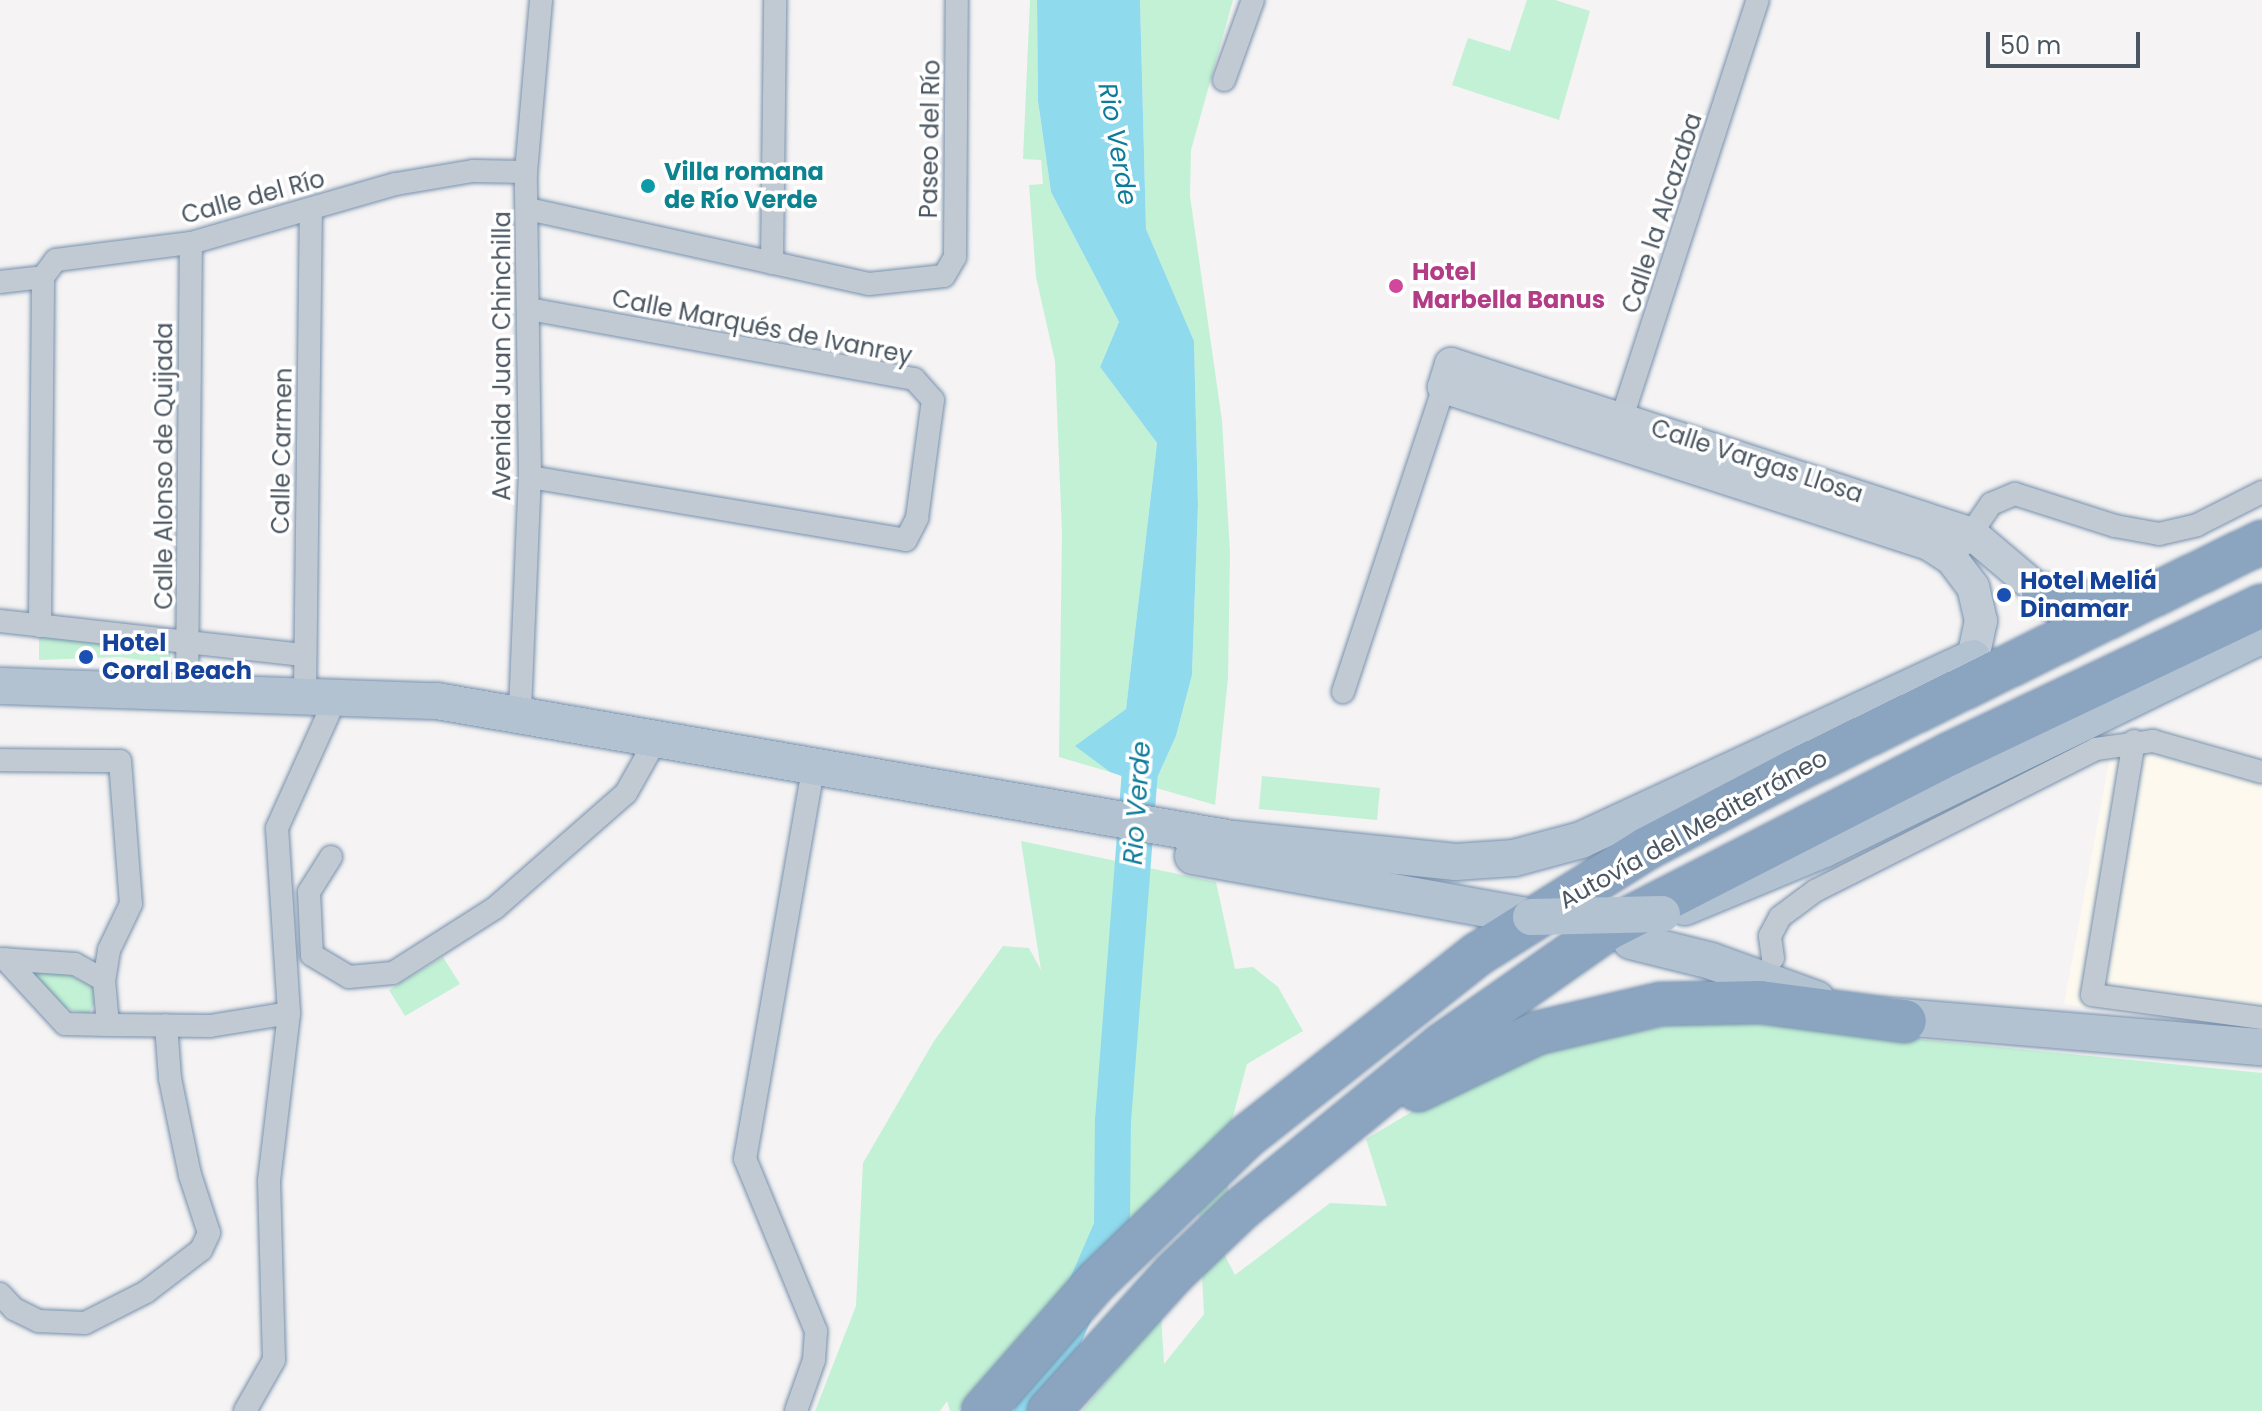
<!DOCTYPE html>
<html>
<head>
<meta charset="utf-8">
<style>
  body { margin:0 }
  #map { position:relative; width:2262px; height:1411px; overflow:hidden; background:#f5f3f3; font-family:Poppins,sans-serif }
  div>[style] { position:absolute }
  .commercial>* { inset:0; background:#fdf9ef }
  .green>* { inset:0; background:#c3f1d5 }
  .water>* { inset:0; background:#90daee }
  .river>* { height:36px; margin:-18px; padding:0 18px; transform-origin:18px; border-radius:18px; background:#90daee }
  .roads { filter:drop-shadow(0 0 2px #7690ad) drop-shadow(0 0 2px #7690ad) }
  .street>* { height:22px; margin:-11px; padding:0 11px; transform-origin:11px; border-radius:11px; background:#c1cad2 }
  .secondary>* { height:32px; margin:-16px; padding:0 16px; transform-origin:16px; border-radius:16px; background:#c1cbd6 }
  .primary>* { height:36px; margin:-18px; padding:0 18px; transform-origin:18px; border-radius:18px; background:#b3c2d1 }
  .highway>* { height:42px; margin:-21px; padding:0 21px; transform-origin:21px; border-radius:21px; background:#8ba5c1 }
  .primary-bridge>* { height:36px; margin:-18px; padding:0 18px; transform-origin:18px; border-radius:18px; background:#b3c2d1 }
  .dots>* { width:22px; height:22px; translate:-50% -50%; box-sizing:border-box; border:4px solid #fff; border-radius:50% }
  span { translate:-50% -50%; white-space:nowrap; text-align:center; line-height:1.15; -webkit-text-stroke:7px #fff; paint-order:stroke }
  .street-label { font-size:24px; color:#4a5661 }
  .culture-label { font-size:24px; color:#0d838f; font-weight:700 }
  .left { translate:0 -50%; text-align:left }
  .hotel-label { font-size:24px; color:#b23c85; font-weight:700 }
  .transit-label { font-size:24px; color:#164399; font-weight:700 }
  .water-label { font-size:26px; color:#0c7c9b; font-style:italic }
  .scale { position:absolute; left:1986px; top:32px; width:154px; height:36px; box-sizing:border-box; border:4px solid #4a5661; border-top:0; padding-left:10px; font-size:24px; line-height:28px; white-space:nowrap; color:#4a5661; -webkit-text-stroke:6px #fff; paint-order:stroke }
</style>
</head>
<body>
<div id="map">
  <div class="commercial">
    <div style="clip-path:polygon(2165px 729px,2262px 760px,2262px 1034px,2064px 1004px,2114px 735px)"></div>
  </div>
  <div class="green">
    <div style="clip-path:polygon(1030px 0,1037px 0,1038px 101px,1051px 192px,1119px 322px,1100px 367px,1157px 443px,1126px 709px,1076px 746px,1110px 772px,1059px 757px,1062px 533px,1055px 361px,1036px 277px,1029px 185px,1043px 184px,1041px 160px,1023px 159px)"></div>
    <div style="clip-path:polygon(1140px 0,1233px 0,1191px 150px,1190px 196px,1222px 421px,1230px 552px,1228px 678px,1215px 805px,1153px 787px,1176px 736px,1192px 675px,1198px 505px,1194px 341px,1146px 229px)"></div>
    <div style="clip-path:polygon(1527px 0,1555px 0,1590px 11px,1559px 120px,1452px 85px,1468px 38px,1510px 51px)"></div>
    <div style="clip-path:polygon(39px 637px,169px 648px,173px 664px,119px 657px,39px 660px)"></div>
    <div style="clip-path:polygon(1262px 776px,1380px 788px,1377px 820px,1259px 809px)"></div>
    <div style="clip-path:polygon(1021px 841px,1216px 882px,1235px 969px,1253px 967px,1278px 987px,1303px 1031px,1247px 1064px,1232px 1120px,1224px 1254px,1235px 1275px,1330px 1203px,1387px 1206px,1366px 1139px,1499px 1060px,1704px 1018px,2262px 1073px,2262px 1411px,1082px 1411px,1161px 1315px,1164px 1364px,1204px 1314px,1196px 1159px,1092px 1256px,958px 1411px,950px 1411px,947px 1401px,940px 1411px,815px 1411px,856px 1306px,863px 1163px,934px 1041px,1003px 946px,1029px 948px,1041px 970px)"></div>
    <div style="clip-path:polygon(443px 957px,460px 984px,405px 1016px,389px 990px)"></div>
    <div style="clip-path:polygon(62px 971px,93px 987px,97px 999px,88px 1015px,65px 1008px,28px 972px)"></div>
  </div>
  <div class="water">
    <div style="clip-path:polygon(1037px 0,1140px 0,1146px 229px,1194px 341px,1198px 505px,1192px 675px,1176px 736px,1153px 787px,1110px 772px,1075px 746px,1126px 709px,1157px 443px,1100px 367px,1119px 322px,1051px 192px,1038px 101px)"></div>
  </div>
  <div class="river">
    <div style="left:1032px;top:1411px;width:201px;rotate:-66.5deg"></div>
    <div style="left:1112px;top:1227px;width:106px;rotate:-89.5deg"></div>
    <div style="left:1113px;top:1121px;width:387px;rotate:-85.6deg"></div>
  </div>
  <div class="roads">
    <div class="street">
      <div style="left:1224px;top:80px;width:85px;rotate:-70.1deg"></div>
      <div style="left:528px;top:209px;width:349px;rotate:12.4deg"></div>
      <div style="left:869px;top:284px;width:75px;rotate:-6.1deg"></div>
      <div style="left:944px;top:276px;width:22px;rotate:-60deg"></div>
      <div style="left:955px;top:257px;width:257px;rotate:-89.6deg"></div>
      <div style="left:772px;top:263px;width:263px;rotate:-89.3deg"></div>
      <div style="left:0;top:282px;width:43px;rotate:-6.6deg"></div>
      <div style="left:43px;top:277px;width:21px;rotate:-53deg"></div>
      <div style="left:56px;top:260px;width:136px;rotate:-7.2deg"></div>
      <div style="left:191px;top:243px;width:213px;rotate:-16.1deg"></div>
      <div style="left:396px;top:184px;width:78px;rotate:-9.6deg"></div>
      <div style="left:473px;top:171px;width:53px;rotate:1.1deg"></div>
      <div style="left:1617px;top:433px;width:455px;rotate:-72deg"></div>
      <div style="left:530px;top:477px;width:381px;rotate:9.5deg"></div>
      <div style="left:906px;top:540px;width:25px;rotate:-63deg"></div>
      <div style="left:917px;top:518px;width:119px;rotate:-82.3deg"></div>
      <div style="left:933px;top:400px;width:28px;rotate:-132deg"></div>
      <div style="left:914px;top:379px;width:390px;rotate:-169.7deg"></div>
      <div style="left:1963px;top:545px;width:50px;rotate:-55.7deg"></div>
      <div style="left:1991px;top:504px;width:26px;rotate:-23deg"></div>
      <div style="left:2015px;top:494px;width:105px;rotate:17.7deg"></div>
      <div style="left:2115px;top:526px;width:45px;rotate:10.3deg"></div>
      <div style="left:2159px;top:534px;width:39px;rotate:-13deg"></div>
      <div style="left:2197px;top:525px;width:73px;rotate:-26.9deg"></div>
      <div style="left:0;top:621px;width:307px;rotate:6.4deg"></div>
      <div style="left:40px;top:626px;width:349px;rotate:-89.5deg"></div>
      <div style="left:187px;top:690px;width:447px;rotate:-89.5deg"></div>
      <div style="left:1343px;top:692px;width:321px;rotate:-71.7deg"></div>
      <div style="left:305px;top:693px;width:483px;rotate:-89.3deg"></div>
      <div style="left:520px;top:711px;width:234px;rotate:-87.6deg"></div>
      <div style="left:530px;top:477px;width:305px;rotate:-90.8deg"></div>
      <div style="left:526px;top:172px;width:173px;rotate:-85deg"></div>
      <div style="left:2134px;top:741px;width:257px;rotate:99.4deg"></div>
      <div style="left:2092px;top:995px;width:172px;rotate:7.7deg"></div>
      <div style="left:0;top:760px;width:120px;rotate:0.5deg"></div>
      <div style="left:120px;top:761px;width:143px;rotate:85.6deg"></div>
      <div style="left:131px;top:904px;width:51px;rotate:115.6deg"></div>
      <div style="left:109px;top:950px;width:30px;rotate:99deg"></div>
      <div style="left:331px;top:857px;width:41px;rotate:122.2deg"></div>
      <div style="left:309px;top:892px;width:63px;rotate:87.3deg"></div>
      <div style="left:312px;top:955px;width:43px;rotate:30.7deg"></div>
      <div style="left:349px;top:977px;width:44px;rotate:-5.2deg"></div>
      <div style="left:393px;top:973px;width:121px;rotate:-32.5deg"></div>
      <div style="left:495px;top:908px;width:174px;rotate:-41.3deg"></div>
      <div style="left:626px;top:793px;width:45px;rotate:-60.6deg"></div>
      <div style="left:1773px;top:958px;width:22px;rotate:-98deg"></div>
      <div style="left:1770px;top:936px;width:21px;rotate:-62deg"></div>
      <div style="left:1780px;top:917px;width:44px;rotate:-36.6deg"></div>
      <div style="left:1815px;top:891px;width:315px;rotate:-26.8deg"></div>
      <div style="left:2096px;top:749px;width:58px;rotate:-8deg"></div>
      <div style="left:2153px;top:741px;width:113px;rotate:15.9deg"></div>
      <div style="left:0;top:959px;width:75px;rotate:3.8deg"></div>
      <div style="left:75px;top:964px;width:33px;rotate:29deg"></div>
      <div style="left:104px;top:980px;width:45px;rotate:84.9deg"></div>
      <div style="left:108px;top:1025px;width:43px;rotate:-178.7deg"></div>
      <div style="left:65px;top:1024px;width:88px;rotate:-132.7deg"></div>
      <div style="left:108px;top:1025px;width:102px;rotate:0.6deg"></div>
      <div style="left:210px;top:1026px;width:80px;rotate:-9.3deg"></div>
      <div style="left:0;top:1294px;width:21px;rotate:47deg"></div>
      <div style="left:14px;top:1309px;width:28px;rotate:26deg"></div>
      <div style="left:39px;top:1321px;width:46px;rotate:2.5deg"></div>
      <div style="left:85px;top:1323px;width:68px;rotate:-26.9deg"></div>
      <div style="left:146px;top:1292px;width:69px;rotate:-37.4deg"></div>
      <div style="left:201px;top:1250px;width:19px;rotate:-65deg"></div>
      <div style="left:209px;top:1233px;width:61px;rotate:-108.1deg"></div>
      <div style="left:190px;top:1175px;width:99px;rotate:-101.7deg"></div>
      <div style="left:170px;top:1078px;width:53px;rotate:-94.3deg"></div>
      <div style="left:245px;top:1411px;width:59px;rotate:-60.4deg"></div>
      <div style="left:274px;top:1360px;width:179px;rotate:-91.6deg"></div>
      <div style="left:269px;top:1181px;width:169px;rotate:-83.2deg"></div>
      <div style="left:289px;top:1013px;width:185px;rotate:-93.7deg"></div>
      <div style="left:277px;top:828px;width:126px;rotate:-65.7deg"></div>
      <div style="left:796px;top:1411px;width:54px;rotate:-70.6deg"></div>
      <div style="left:814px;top:1360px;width:29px;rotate:-86deg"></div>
      <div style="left:816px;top:1331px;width:186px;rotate:-112.4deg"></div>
      <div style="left:745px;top:1159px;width:379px;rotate:-80.1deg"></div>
    </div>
    <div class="secondary">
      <div style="left:1973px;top:658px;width:38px;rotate:-78deg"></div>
      <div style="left:1981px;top:621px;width:35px;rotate:-103deg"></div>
      <div style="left:1973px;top:587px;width:35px;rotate:-127deg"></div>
      <div style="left:1952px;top:559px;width:27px;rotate:-147deg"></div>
      <div style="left:1929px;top:544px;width:510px;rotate:-162.06deg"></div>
      <div style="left:1444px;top:387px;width:24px;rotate:-73deg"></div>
      <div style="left:1451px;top:364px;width:548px;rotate:18.07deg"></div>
      <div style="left:1972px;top:534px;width:93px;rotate:40.2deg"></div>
    </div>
    <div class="primary">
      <div style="left:0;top:686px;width:437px;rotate:2deg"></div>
      <div style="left:437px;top:701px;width:808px;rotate:9.84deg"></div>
      <div style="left:1233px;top:839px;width:224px;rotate:5.9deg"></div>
      <div style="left:1456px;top:862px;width:58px;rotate:-3.9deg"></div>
      <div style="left:1514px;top:858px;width:69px;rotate:-15deg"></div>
      <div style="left:1581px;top:840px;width:432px;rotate:-24.9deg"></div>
      <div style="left:1193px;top:856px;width:343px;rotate:10.2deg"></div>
      <div style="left:1685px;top:907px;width:151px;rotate:-22.6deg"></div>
      <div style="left:1824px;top:849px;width:487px;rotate:-26deg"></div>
      <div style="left:1631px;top:941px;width:82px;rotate:14deg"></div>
      <div style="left:1711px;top:961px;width:112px;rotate:19.9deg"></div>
      <div style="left:1877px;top:1015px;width:386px;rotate:4.8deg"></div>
    </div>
    <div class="highway">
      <div style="left:2043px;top:594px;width:17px;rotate:28deg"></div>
      <div style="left:2058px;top:602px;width:66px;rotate:-0.9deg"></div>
      <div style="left:1418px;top:1090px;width:132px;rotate:-25.6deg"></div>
      <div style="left:1537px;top:1033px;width:127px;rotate:-13.2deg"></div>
      <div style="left:1661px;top:1004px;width:99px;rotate:-1.2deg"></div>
      <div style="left:1760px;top:1002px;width:146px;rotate:7.5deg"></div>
      <div style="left:983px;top:1411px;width:173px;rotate:-48.8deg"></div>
      <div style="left:1097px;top:1281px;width:207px;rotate:-44deg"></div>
      <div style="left:1246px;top:1137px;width:295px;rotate:-38.3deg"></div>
      <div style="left:1478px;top:954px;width:199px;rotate:-32.1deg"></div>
      <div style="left:1647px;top:848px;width:164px;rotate:-27.7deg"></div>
      <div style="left:1792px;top:772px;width:523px;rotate:-26.08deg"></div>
      <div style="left:1049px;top:1411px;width:186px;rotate:-47.8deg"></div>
      <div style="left:1174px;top:1273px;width:93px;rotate:-43.7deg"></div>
      <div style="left:1241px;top:1209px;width:259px;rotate:-39.2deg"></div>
      <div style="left:1442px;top:1045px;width:200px;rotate:-35deg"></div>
      <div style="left:1606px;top:930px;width:386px;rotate:-27.1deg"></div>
      <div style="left:1950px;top:754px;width:345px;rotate:-25.4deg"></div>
    </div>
  </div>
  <div class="primary-bridge">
    <div style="left:1531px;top:917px;width:131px;rotate:-1.3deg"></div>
  </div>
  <div class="dots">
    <div style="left:648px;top:186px;background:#0f9aa8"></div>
    <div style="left:1396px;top:286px;background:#d1479c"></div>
    <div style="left:2004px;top:595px;background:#1a4fb4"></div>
    <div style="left:86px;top:657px;background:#1a4fb4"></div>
  </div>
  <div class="street-label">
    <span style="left:930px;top:139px;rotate:-89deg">Paseo del Río</span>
    <span style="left:253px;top:197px;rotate:-15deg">Calle del Río</span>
    <span style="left:1662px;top:213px;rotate:-72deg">Calle la Alcazaba</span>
    <span style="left:762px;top:327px;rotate:11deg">Calle Marqués de Ivanrey</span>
    <span style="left:502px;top:356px;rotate:-90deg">Avenida Juan Chinchilla</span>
    <span style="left:282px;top:451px;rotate:-89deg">Calle Carmen</span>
    <span style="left:1757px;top:461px;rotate:18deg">Calle Vargas Llosa</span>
    <span style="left:164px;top:466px;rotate:-90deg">Calle Alonso de Quijada</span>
    <span style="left:1693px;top:829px;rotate:-29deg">Autovía del Mediterráneo</span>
  </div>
  <div class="culture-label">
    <span class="left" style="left:664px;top:186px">Villa romana<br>de Río Verde</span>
  </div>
  <div class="hotel-label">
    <span class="left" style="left:1412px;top:286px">Hotel<br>Marbella Banus</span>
  </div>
  <div class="transit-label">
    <span class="left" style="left:2020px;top:595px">Hotel Meliá<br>Dinamar</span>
    <span class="left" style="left:102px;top:657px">Hotel<br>Coral Beach</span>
  </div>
  <div class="water-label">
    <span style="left:1117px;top:144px;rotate:80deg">Rio Verde</span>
    <span style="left:1138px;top:803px;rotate:-86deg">Rio Verde</span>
  </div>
  <div class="scale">50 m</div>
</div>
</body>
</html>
